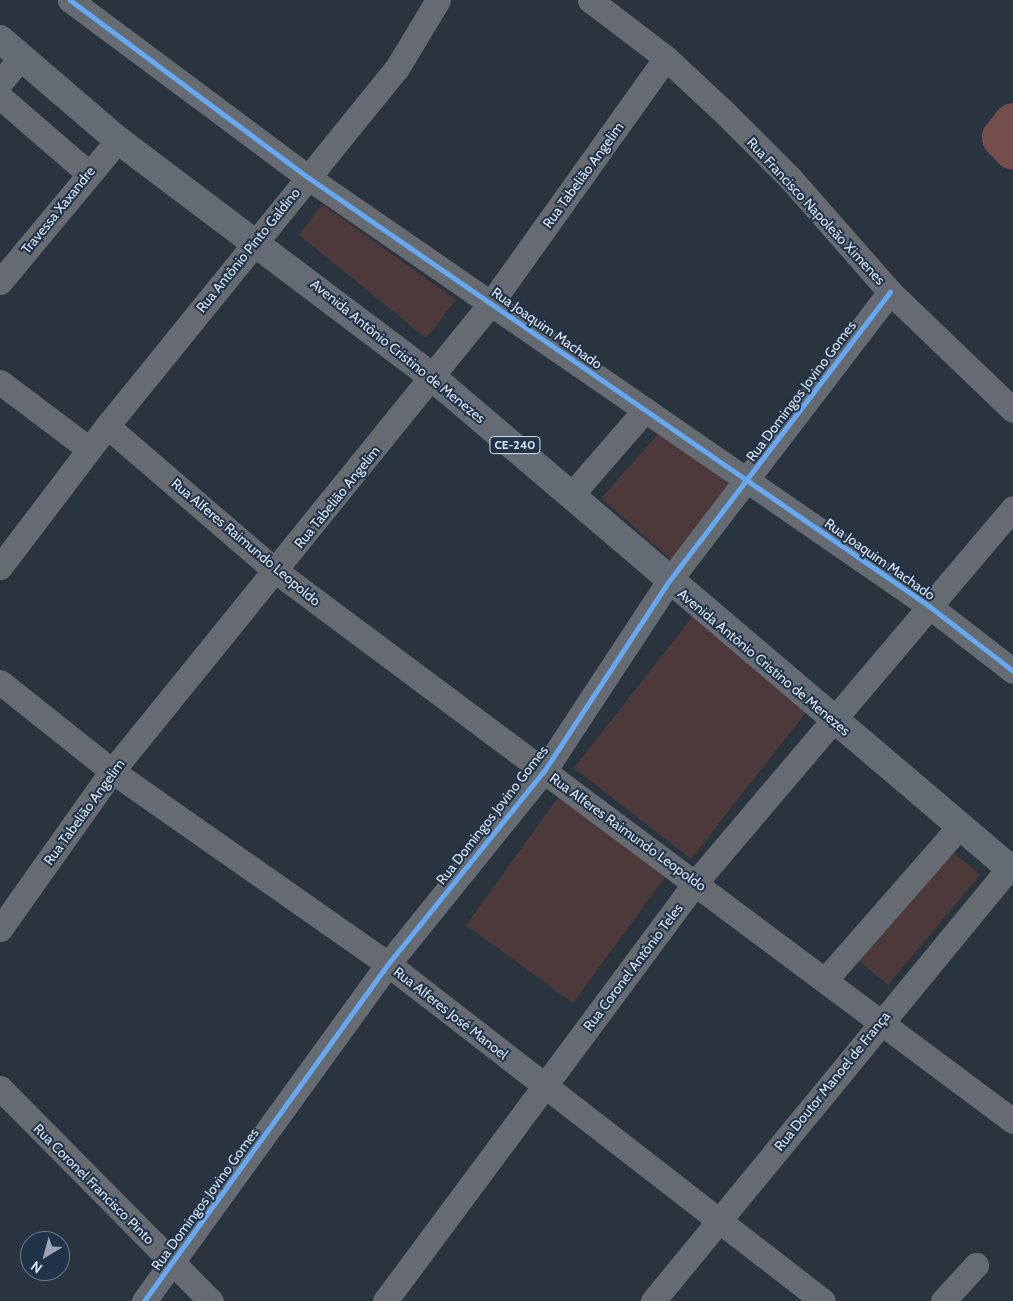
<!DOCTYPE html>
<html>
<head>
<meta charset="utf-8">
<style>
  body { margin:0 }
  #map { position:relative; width:1013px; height:1301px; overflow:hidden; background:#2a343f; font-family:Cabin,sans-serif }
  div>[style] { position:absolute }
  .green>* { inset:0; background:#4e393a }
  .river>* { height:41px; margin:-20.5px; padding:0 20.5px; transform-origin:20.5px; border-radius:20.5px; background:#744e4d }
  .street>* { height:25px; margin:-12.5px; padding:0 12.5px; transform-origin:12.5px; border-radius:12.5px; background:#666b71 }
  .primary>* { height:28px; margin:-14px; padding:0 14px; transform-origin:14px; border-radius:14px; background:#656b75 }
  .cycleway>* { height:5px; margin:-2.5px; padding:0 2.5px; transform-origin:2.5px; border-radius:2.5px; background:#66a8f1 }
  span { translate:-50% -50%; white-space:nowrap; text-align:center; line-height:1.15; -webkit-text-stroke:4px #213348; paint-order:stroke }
  .shield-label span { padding:1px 4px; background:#213348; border:1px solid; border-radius:4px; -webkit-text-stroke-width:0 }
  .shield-label { font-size:12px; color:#d9e4f2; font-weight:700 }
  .street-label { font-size:14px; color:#d9e4f2 }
  .north { position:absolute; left:20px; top:1231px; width:50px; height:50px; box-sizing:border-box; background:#213348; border:1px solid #6b7a8c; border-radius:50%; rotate:217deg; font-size:14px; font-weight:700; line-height:20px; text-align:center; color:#d9e4f2 }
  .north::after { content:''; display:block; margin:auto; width:18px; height:22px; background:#9ca6b3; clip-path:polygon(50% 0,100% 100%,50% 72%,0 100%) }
</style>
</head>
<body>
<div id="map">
  <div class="green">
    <div style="clip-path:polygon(322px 204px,456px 300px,426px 338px,299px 235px)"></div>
    <div style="clip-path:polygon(660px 432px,730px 485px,678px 566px,601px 498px)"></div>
    <div style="clip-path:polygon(693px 616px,810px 707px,691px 859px,574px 768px)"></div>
    <div style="clip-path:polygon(560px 795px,668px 873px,573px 1003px,466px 925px)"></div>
    <div style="clip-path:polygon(951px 850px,980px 875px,888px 985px,858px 960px)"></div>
  </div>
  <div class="river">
    <div style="left:1013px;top:123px;width:18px;rotate:128deg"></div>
    <div style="left:1002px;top:137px;width:16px;rotate:47deg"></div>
  </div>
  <div class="street">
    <div style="left:70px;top:0;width:294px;rotate:36.7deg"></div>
    <div style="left:306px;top:176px;width:757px;rotate:34.61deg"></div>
    <div style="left:929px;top:606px;width:106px;rotate:37.7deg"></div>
    <div style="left:590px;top:0;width:96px;rotate:37.3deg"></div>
    <div style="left:666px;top:58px;width:82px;rotate:43deg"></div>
    <div style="left:726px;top:114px;width:91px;rotate:45deg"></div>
    <div style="left:790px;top:178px;width:152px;rotate:48.7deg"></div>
    <div style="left:890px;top:292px;width:170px;rotate:43.8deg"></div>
    <div style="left:0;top:83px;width:32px;rotate:-51deg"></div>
    <div style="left:0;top:97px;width:116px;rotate:40.8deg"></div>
    <div style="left:0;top:282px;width:185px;rotate:-50.3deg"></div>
    <div style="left:0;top:382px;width:111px;rotate:37deg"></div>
    <div style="left:107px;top:426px;width:224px;rotate:40.7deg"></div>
    <div style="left:277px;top:572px;width:918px;rotate:36.72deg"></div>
    <div style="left:573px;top:493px;width:110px;rotate:-49.1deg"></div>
    <div style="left:0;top:567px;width:177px;rotate:-52.8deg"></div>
    <div style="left:107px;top:426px;width:461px;rotate:-51deg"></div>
    <div style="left:397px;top:68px;width:79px;rotate:-58.9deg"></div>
    <div style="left:0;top:682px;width:143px;rotate:38.5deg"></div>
    <div style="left:112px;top:771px;width:337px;rotate:35deg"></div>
    <div style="left:388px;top:964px;width:550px;rotate:37.77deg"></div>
    <div style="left:0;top:929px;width:194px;rotate:-54.7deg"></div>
    <div style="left:112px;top:771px;width:602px;rotate:-51deg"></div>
    <div style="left:491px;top:303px;width:301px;rotate:-54.5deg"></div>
    <div style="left:825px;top:980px;width:203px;rotate:-48.8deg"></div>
    <div style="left:0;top:1088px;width:300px;rotate:45.3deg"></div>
    <div style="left:144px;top:1301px;width:416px;rotate:-54.1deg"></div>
    <div style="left:388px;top:964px;width:248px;rotate:-51.1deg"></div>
    <div style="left:544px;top:771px;width:227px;rotate:-56.7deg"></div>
    <div style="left:669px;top:581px;width:364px;rotate:-52.6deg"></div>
    <div style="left:385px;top:1301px;width:522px;rotate:-53.42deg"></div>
    <div style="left:696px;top:882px;width:490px;rotate:-49.7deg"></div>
    <div style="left:653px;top:1301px;width:567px;rotate:-50.58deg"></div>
    <div style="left:943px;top:1301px;width:49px;rotate:-47.5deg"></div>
  </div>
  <div class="primary">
    <div style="left:0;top:39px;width:155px;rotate:40.6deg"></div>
    <div style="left:118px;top:140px;width:393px;rotate:37deg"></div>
    <div style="left:432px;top:377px;width:763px;rotate:40.37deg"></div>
  </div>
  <div class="cycleway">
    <div style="left:70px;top:0;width:294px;rotate:36.7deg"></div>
    <div style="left:306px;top:176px;width:757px;rotate:34.61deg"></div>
    <div style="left:929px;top:606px;width:106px;rotate:37.7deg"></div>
    <div style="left:144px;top:1301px;width:416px;rotate:-54.1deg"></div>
    <div style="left:388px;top:964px;width:248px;rotate:-51.1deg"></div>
    <div style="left:544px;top:771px;width:227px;rotate:-56.7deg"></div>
    <div style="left:669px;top:581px;width:364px;rotate:-52.6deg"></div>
  </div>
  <div class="shield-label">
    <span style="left:515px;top:445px">CE-240</span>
  </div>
  <div class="street-label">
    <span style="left:583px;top:175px;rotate:-54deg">Rua Tabelião Angelim</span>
    <span style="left:58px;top:210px;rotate:-51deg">Travessa Xaxandre</span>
    <span style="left:816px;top:211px;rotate:47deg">Rua Francisco Napoleão Ximenes</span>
    <span style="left:248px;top:250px;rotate:-51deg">Rua Antônio Pinto Galdino</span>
    <span style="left:547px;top:328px;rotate:35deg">Rua Joaquim Machado</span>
    <span style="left:398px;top:351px;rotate:39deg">Avenida Antônio Cristino de Menezes</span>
    <span style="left:801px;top:391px;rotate:-53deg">Rua Domingos Jovino Gomes</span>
    <span style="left:337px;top:497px;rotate:-51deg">Rua Tabelião Angelim</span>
    <span style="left:246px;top:542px;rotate:40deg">Rua Alferes Raimundo Leopoldo</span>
    <span style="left:880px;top:559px;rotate:35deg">Rua Joaquim Machado</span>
    <span style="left:764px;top:662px;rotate:40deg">Avenida Antônio Cristino de Menezes</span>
    <span style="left:84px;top:812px;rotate:-54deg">Rua Tabelião Angelim</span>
    <span style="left:492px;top:815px;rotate:-52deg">Rua Domingos Jovino Gomes</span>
    <span style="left:628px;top:832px;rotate:36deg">Rua Alferes Raimundo Leopoldo</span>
    <span style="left:633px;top:967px;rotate:-53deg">Rua Coronel Antônio Teles</span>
    <span style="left:451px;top:1013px;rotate:38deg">Rua Alferes José Manoel</span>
    <span style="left:832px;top:1081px;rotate:-51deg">Rua Doutor Manoel de França</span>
    <span style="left:94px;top:1184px;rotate:45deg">Rua Coronel Francisco Pinto</span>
    <span style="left:205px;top:1199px;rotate:-54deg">Rua Domingos Jovino Gomes</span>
  </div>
  <div class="north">N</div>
</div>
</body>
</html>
